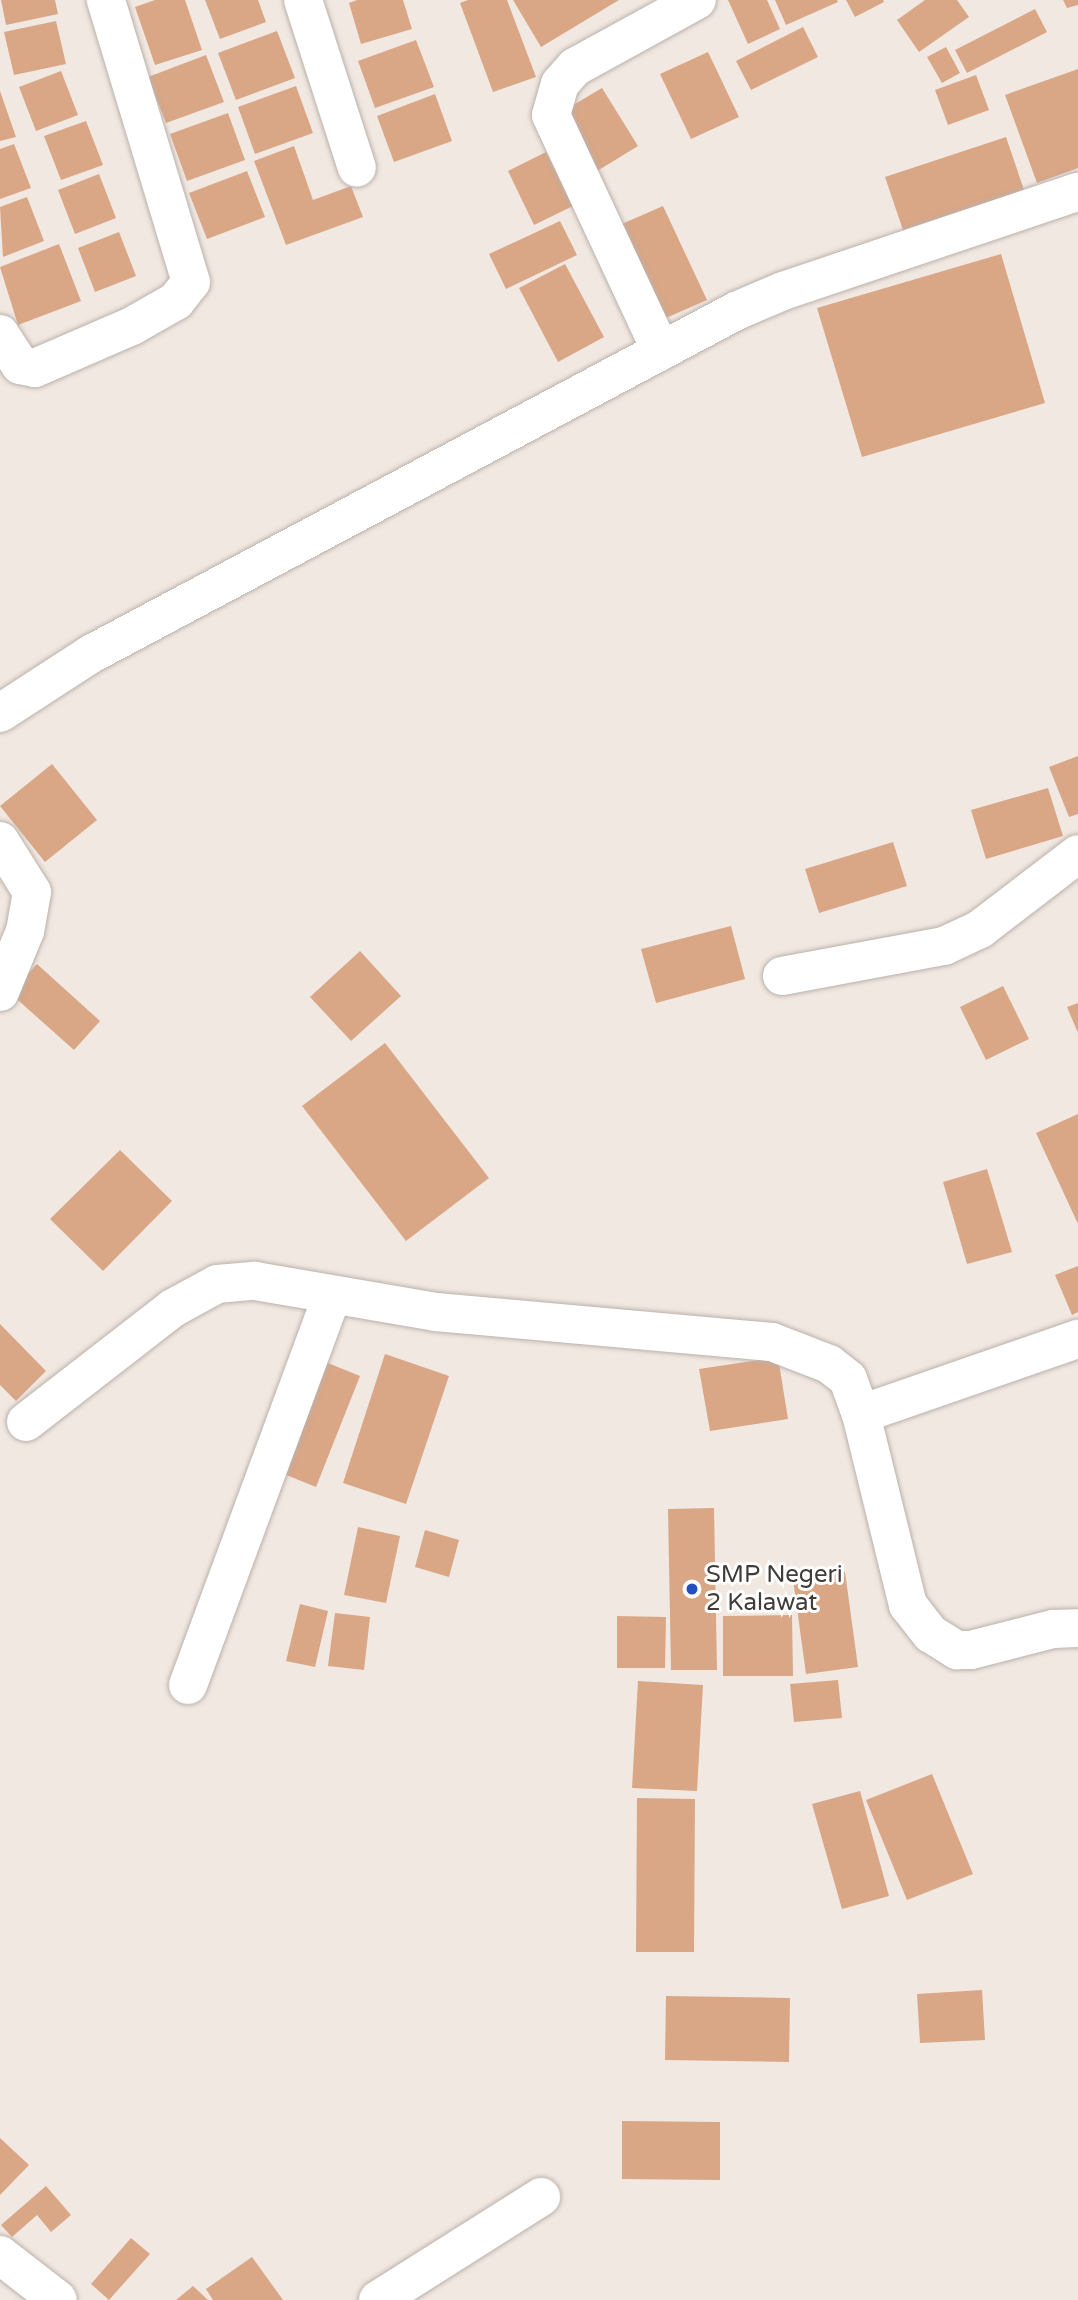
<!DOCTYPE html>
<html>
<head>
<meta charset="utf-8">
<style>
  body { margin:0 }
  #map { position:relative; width:1078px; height:2300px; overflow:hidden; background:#f2e8e2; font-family:"Varela Round",sans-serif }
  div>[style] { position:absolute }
  .building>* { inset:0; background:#d9a686 }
  .roads { filter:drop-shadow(0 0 2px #bab1ab) drop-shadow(0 0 2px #bab1ab) }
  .minor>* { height:38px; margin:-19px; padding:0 19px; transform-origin:19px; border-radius:19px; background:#fff }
  .dots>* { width:19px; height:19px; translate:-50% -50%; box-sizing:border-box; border:4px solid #fff; border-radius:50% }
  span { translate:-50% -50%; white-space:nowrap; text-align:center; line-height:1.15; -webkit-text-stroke:6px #fff; paint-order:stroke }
  .poi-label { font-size:24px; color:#403c3a }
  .left { translate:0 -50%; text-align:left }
</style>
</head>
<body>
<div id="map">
  <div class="building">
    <div style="clip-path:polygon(1px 0,55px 0,58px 14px,6px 25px)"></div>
    <div style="clip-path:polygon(155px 0,185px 0,202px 50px,155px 65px,135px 7px)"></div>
    <div style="clip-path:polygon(205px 0,258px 0,266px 22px,220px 39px)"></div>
    <div style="clip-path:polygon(357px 0,403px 0,412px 29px,361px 44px,349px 3px)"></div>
    <div style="clip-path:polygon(468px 0,507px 0,536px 77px,493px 92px,460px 3px)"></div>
    <div style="clip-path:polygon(513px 0,619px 0,541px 47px)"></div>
    <div style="clip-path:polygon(728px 0,767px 0,780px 29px,748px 44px)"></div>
    <div style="clip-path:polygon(775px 0,837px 0,838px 2px,786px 25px)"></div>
    <div style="clip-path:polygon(846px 0,883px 0,884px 2px,855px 17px)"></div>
    <div style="clip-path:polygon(925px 0,957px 0,969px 17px,919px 52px,897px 20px)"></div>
    <div style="clip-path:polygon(1063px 0,1078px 0,1078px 5px,1067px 8px)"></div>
    <div style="clip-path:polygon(1035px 9px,1047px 32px,967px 73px,955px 50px)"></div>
    <div style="clip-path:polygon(56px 21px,66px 64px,14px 75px,4px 32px)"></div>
    <div style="clip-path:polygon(803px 27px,818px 57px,751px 90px,736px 61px)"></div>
    <div style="clip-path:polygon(277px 31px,295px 78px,236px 100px,218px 53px)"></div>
    <div style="clip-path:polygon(416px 40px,434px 87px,375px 108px,358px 61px)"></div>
    <div style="clip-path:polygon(946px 47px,960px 73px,942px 83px,927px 57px)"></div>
    <div style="clip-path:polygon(708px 52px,739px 117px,691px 139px,660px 74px)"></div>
    <div style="clip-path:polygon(206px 55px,224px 102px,166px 123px,148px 77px)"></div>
    <div style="clip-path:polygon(1078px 69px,1078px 168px,1037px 183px,1005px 95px)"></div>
    <div style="clip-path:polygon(61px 71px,78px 115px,36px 131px,19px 87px)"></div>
    <div style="clip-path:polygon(976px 75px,989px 110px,948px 125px,935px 90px)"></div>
    <div style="clip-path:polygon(296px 86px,313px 133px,255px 154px,238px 107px)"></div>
    <div style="clip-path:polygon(602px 88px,638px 146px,589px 176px,553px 117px)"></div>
    <div style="clip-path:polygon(0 91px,16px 137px,0 141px)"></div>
    <div style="clip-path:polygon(435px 94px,452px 141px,394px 162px,377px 116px)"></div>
    <div style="clip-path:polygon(228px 113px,245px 160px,187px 181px,170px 134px)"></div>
    <div style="clip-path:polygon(86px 121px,103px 165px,61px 180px,44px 136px)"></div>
    <div style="clip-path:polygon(1006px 137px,1024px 190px,903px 230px,885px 177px)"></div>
    <div style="clip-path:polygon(14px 144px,31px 188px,0 199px,0 149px)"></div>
    <div style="clip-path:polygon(294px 146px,313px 200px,351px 186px,363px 217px,286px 245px,254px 161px)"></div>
    <div style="clip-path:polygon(546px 152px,573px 206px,534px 225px,508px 171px)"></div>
    <div style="clip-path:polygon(247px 171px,265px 217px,207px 239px,189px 193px)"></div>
    <div style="clip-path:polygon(99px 174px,116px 218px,75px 234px,58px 190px)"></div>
    <div style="clip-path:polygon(27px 197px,44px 241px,3px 257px,0 207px)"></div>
    <div style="clip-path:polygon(663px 206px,707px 300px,659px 321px,615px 227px)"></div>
    <div style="clip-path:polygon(560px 221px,577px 255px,506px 289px,489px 254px)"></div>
    <div style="clip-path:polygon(119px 232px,136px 276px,95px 292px,78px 248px)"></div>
    <div style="clip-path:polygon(59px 244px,81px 301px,18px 325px,0 267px)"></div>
    <div style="clip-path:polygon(1001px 254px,1045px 403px,862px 457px,817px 308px)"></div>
    <div style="clip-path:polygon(565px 264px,604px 337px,558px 362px,519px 288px)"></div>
    <div style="clip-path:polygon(1078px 756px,1078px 814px,1069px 817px,1049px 767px)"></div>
    <div style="clip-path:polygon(52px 764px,97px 820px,45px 862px,0 806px)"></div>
    <div style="clip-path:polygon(1048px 788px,1063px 836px,986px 859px,971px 810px)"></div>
    <div style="clip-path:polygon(893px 842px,907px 886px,819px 913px,805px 869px)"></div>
    <div style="clip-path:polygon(731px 926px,745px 979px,656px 1003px,641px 949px)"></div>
    <div style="clip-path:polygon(360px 951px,401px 996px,351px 1041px,310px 997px)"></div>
    <div style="clip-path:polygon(37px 964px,100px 1021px,74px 1050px,10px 993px)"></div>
    <div style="clip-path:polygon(1003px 986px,1029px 1039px,986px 1060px,960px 1007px)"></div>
    <div style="clip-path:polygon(1078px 1003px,1078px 1033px,1067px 1007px)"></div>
    <div style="clip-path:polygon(385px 1043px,489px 1178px,406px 1241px,302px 1106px)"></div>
    <div style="clip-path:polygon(1078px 1114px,1078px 1224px,1036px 1133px)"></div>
    <div style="clip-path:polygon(120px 1150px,172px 1201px,103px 1271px,50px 1219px)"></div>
    <div style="clip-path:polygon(987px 1169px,1012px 1252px,967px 1264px,943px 1182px)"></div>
    <div style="clip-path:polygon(1078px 1266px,1078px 1312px,1072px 1315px,1055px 1275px)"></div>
    <div style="clip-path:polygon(0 1324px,46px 1371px,16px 1401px,0 1385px)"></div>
    <div style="clip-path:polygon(385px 1354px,449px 1376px,406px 1504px,343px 1483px)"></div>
    <div style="clip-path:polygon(778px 1357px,788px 1419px,710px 1431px,699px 1369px)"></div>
    <div style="clip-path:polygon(318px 1359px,360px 1376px,316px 1487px,274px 1470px)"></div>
    <div style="clip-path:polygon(714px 1508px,717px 1670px,671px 1670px,668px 1509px)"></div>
    <div style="clip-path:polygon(358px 1527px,400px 1536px,386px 1603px,344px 1595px)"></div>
    <div style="clip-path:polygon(425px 1530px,459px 1540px,449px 1577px,415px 1567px)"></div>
    <div style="clip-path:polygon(845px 1572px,858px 1667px,806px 1674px,793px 1579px)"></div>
    <div style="clip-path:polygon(300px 1604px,328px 1611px,315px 1667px,286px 1661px)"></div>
    <div style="clip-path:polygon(335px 1613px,370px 1617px,364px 1670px,328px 1666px)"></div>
    <div style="clip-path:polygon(792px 1615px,793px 1676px,723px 1676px,723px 1616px)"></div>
    <div style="clip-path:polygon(617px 1616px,666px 1617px,665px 1668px,617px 1668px)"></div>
    <div style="clip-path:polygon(838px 1680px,842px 1718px,794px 1722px,790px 1684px)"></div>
    <div style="clip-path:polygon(638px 1681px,703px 1685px,697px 1791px,632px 1788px)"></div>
    <div style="clip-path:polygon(932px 1774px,973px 1874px,907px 1900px,866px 1800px)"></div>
    <div style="clip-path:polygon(860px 1791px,889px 1896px,842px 1909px,812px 1804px)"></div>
    <div style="clip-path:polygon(637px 1798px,695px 1799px,694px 1952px,636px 1952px)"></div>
    <div style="clip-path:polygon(982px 1990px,985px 2040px,920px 2043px,917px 1994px)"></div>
    <div style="clip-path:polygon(666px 1996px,790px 1998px,789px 2062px,665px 2060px)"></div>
    <div style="clip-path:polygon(622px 2121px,720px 2122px,720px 2180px,622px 2179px)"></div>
    <div style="clip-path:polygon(0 2138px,29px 2165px,0 2195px)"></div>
    <div style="clip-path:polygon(46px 2186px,71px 2215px,51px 2232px,37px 2215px,12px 2237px,1px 2225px)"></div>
    <div style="clip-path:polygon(131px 2238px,150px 2254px,109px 2300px,91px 2284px)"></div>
    <div style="clip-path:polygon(252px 2257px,283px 2300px,213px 2300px,206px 2289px)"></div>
    <div style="clip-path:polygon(193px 2286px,208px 2300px,176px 2300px)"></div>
  </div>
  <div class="roads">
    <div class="minor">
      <div style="left:303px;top:0;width:176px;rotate:72.2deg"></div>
      <div style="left:0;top:334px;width:37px;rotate:57deg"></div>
      <div style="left:20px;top:365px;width:15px;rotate:11deg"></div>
      <div style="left:35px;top:368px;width:106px;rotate:-23.4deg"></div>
      <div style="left:132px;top:326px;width:51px;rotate:-29.6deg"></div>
      <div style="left:176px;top:301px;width:24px;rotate:-52deg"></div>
      <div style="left:191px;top:282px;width:295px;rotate:-106.8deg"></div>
      <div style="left:661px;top:351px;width:260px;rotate:-115deg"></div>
      <div style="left:551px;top:115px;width:32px;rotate:-74deg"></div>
      <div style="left:560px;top:84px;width:23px;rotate:-49deg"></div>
      <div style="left:575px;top:67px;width:139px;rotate:-28.8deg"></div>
      <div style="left:0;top:713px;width:108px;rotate:-33deg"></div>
      <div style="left:91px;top:654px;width:731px;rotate:-28deg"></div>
      <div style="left:736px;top:311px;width:51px;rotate:-23.1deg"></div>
      <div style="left:783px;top:291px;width:311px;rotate:-18.6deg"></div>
      <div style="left:0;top:841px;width:60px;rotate:57.9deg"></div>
      <div style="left:32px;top:892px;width:40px;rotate:100deg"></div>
      <div style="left:25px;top:931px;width:66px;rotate:112.3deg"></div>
      <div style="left:782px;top:976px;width:165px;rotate:-10.5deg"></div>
      <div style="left:944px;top:946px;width:40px;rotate:-25deg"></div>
      <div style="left:980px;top:929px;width:123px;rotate:-37.4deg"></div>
      <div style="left:861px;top:1414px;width:230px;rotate:-19.1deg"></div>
      <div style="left:26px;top:1422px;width:186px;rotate:-37.8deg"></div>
      <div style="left:173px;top:1308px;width:50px;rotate:-28.6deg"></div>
      <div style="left:217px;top:1284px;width:38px;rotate:-5deg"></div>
      <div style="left:255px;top:1281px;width:184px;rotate:9.7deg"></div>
      <div style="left:436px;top:1312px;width:337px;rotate:5.1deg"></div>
      <div style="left:772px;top:1342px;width:61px;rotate:21.1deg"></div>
      <div style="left:829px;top:1364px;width:24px;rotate:38deg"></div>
      <div style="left:848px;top:1379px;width:37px;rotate:70deg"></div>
      <div style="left:861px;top:1414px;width:197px;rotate:76.2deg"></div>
      <div style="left:908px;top:1605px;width:37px;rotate:52deg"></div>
      <div style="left:931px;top:1634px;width:31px;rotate:32deg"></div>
      <div style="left:957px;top:1650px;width:14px"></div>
      <div style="left:971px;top:1650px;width:85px;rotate:-14.4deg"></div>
      <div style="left:1053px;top:1629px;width:25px;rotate:-2deg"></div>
      <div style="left:188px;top:1685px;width:415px;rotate:-69.7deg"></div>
      <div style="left:0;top:2255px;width:73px;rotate:37.8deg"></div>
      <div style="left:378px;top:2300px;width:193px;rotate:-32.3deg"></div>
    </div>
  </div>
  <div class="dots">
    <div style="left:692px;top:1589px;background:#2350be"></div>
  </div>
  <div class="poi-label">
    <span class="left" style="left:706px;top:1589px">SMP Negeri<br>2 Kalawat</span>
  </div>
</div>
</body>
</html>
